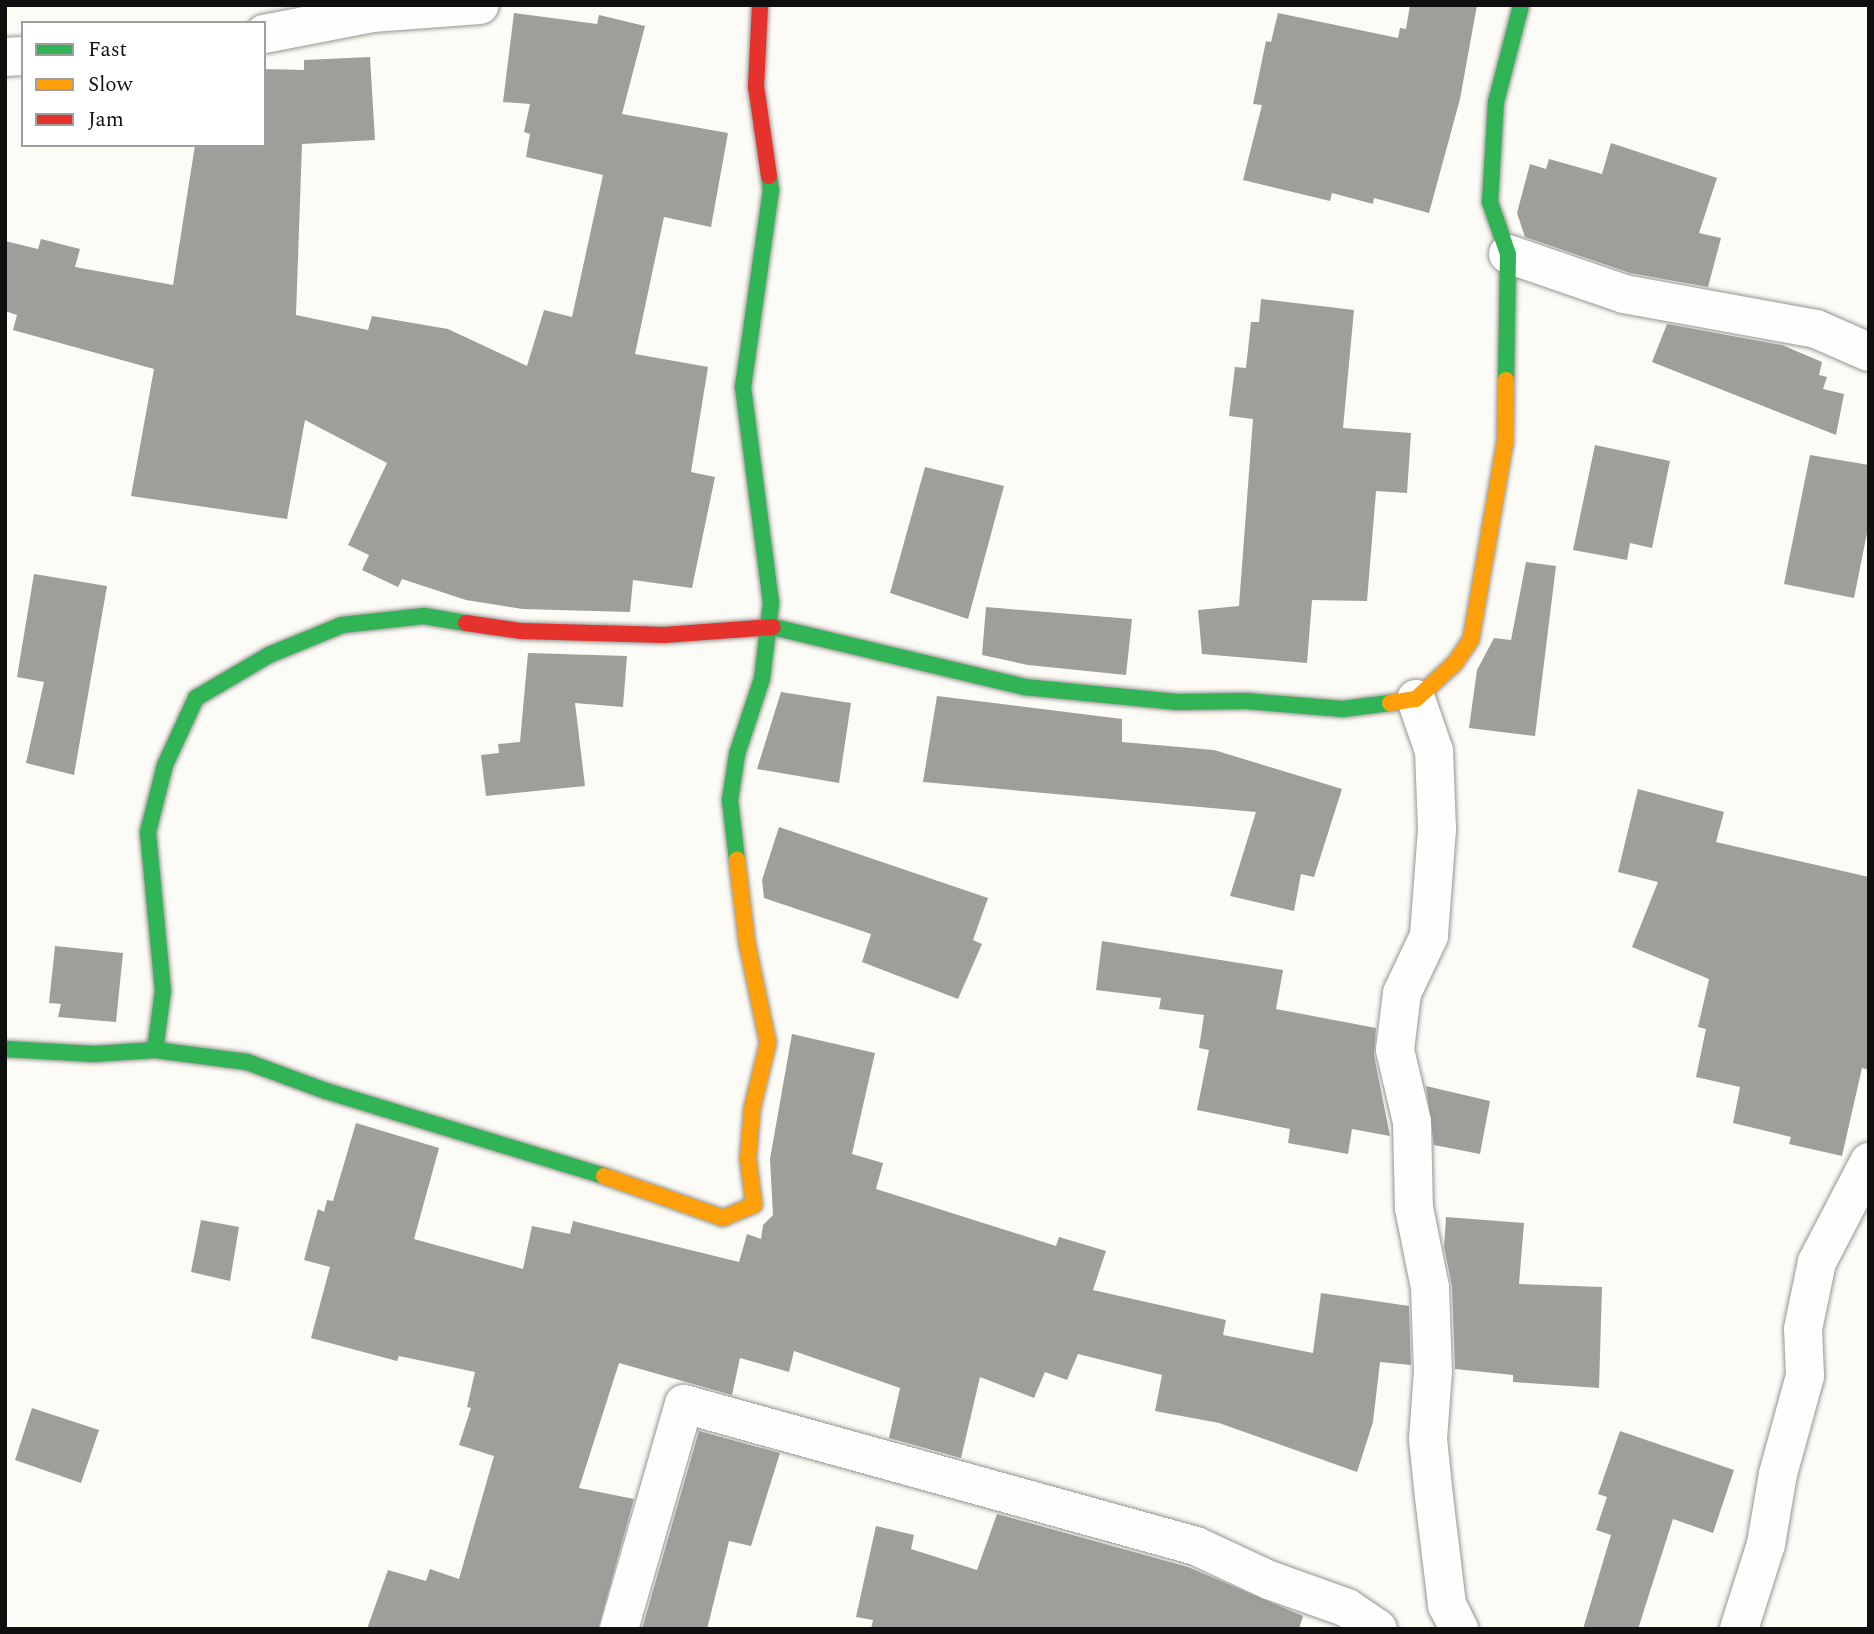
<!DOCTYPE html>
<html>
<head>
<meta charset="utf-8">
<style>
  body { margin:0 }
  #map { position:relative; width:1874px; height:1634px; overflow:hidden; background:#fcfbf5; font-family:Spectral,serif }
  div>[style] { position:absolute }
  .building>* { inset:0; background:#a09e9a }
  .roads { filter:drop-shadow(0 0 2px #969593) drop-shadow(0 0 2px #969593) }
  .street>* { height:38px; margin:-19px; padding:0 19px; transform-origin:19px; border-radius:19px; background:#fffefe }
  .fast>* { height:16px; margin:-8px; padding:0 8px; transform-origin:8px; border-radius:8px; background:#30b455 }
  .slow>* { height:16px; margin:-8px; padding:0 8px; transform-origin:8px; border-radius:8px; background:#ff9f0a }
  .jam>* { height:16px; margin:-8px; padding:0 8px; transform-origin:8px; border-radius:8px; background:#e5322d }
  span { translate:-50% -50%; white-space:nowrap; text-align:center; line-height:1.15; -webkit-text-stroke:7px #fff; paint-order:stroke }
  .frame { position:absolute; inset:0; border:7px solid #0f0f0f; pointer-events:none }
  .legend { position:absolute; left:21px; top:21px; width:245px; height:126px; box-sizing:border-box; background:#fff; border:2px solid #9f9f9f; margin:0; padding:9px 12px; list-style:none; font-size:21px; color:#0f0f0f }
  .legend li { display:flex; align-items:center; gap:14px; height:35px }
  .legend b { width:35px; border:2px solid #9f9f9f }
</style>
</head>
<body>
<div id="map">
  <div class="building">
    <div style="clip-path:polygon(1410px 5px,1477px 5px,1460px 99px,1429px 213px,1374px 198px,1373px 204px,1332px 193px,1330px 201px,1243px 180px,1262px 105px,1253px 104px,1266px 41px,1271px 42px,1278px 13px,1398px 38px,1400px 28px,1406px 29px)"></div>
    <div style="clip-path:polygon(514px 13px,597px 24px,599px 15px,645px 26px,622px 114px,728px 133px,711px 227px,664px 217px,635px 354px,708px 367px,691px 472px,715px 477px,692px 588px,633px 580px,630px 612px,523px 609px,466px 600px,402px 579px,398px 587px,362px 570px,369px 555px,348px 545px,387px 463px,305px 420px,287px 519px,131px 496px,154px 369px,13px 330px,17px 315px,5px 311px,5px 241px,38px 249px,41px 239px,80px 249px,75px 267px,173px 285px,195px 145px,264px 145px,264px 69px,304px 70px,304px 60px,370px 57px,375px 140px,302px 144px,296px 315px,368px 330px,372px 316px,448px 329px,527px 366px,544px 310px,572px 317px,603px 175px,526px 157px,530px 134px,524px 132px,530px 104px,503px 102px)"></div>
    <div style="clip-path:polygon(1611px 143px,1717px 178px,1699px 233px,1721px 238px,1708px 287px,1630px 273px,1525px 237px,1517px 213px,1530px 164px,1546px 169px,1549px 159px,1602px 174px)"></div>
    <div style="clip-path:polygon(1261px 299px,1354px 310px,1343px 428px,1411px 433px,1407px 493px,1376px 491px,1367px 601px,1312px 600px,1307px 663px,1202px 654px,1198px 610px,1239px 606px,1253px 419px,1229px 416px,1235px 367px,1246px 368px,1251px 322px,1259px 322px)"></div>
    <div style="clip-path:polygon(1667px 324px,1782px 345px,1822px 362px,1819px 375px,1827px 377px,1823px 389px,1844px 394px,1836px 435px,1652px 362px)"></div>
    <div style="clip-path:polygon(1595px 445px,1670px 461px,1652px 548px,1630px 543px,1627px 560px,1573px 550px)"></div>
    <div style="clip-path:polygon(1810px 455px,1869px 465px,1869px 523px,1854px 598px,1784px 584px)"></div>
    <div style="clip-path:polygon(925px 467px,1004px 486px,968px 619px,890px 593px)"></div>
    <div style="clip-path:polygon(1526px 562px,1556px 566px,1535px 736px,1469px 728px,1477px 670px,1494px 638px,1511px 640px)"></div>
    <div style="clip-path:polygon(34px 574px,107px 586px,74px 775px,26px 763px,44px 682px,17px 677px)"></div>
    <div style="clip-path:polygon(986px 607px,1132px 619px,1126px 675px,1028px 665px,982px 655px)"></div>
    <div style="clip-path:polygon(528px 653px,627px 656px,623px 707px,575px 703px,585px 786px,486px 796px,481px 755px,499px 753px,498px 744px,520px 742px)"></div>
    <div style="clip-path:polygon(781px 692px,851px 703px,839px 783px,757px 769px)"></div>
    <div style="clip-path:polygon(937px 696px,1122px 719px,1122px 742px,1214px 750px,1342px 789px,1314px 877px,1301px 874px,1294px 911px,1230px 896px,1256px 812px,923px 782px)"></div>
    <div style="clip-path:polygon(1638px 789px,1724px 812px,1716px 842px,1869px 877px,1869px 1070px,1862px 1068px,1842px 1156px,1789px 1144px,1791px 1137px,1733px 1123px,1740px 1087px,1696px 1077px,1706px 1029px,1698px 1027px,1709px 979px,1632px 947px,1658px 882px,1618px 872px)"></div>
    <div style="clip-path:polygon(779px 827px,988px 898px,973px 940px,982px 944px,958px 999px,862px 962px,871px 934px,764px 898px,762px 880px)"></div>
    <div style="clip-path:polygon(1102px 941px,1283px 970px,1276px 1009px,1376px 1028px,1374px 1055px,1390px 1136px,1352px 1129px,1348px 1154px,1288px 1143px,1290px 1129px,1197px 1110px,1209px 1050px,1199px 1048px,1204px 1015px,1159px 1009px,1161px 998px,1096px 990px)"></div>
    <div style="clip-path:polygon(55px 946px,123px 953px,116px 1022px,58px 1017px,61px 1004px,49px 1003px)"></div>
    <div style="clip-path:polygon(792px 1034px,875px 1053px,852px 1154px,883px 1163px,876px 1189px,1056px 1246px,1059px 1237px,1106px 1251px,1093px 1290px,1226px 1320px,1223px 1335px,1313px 1353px,1321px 1293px,1409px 1306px,1411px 1365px,1380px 1362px,1373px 1422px,1357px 1472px,1219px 1423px,1155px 1411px,1162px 1375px,1078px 1354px,1067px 1380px,1045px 1372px,1034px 1398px,980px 1377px,961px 1458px,889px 1438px,900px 1388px,794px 1351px,789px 1372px,740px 1358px,732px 1395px,619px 1363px,579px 1488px,634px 1499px,598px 1629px,367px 1629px,388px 1570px,426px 1581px,430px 1569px,459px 1579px,494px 1456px,459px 1445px,471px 1408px,467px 1407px,475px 1372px,399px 1356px,397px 1361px,311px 1338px,330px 1267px,304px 1260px,318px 1209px,324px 1212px,327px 1200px,333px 1201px,356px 1123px,439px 1148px,414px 1239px,523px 1269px,532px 1226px,570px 1234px,573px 1221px,739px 1262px,747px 1234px,761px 1239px,763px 1225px,773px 1215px,770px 1159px)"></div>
    <div style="clip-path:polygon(1426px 1086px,1490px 1101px,1480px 1154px,1434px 1145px)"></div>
    <div style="clip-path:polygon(1446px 1217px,1524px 1223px,1519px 1284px,1602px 1287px,1599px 1388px,1513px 1382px,1513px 1375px,1455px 1369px,1452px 1286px,1444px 1247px)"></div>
    <div style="clip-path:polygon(201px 1220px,239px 1227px,230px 1281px,191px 1272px)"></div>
    <div style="clip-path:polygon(32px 1408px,99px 1430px,81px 1483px,15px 1460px)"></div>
    <div style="clip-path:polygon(699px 1431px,780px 1453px,751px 1546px,729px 1541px,707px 1629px,642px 1629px)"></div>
    <div style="clip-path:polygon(1620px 1431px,1734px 1470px,1713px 1533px,1673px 1519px,1638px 1629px,1583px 1629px,1611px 1535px,1596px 1530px,1607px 1497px,1598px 1494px)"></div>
    <div style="clip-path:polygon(997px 1514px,1188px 1567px,1303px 1616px,1299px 1629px,871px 1629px,873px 1620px,856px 1617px,876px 1526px,914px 1535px,911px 1549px,977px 1570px)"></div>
  </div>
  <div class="roads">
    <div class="street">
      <div style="left:264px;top:34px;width:110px;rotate:-11deg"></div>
      <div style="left:372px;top:13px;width:108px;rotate:-4.2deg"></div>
      <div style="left:5px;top:57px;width:18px;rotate:-3deg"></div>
      <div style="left:1508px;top:254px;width:123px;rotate:19deg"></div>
      <div style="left:1624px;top:294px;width:195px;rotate:10.3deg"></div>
      <div style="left:1816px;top:329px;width:58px;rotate:23.5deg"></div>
      <div style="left:1416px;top:699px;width:55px;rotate:70.9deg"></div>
      <div style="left:1434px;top:751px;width:78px;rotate:87.8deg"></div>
      <div style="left:1437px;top:829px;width:107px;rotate:94.3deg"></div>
      <div style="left:1429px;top:936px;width:63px;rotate:115.3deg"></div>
      <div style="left:1402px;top:993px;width:57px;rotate:97deg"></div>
      <div style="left:1395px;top:1050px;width:74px;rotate:76.7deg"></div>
      <div style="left:1412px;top:1122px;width:86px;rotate:88.7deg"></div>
      <div style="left:1414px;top:1208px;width:81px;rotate:78.6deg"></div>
      <div style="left:1430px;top:1287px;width:84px;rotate:88deg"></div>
      <div style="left:1433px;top:1371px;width:68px;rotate:94.2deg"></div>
      <div style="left:1428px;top:1439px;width:58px;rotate:84.1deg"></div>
      <div style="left:1434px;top:1497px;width:109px;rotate:83.1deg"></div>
      <div style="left:1447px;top:1605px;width:27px;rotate:63deg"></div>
      <div style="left:619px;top:1629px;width:234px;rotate:-73.9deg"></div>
      <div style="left:684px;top:1404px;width:531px;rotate:15.5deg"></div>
      <div style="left:1196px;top:1546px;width:81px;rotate:25deg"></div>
      <div style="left:1269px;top:1580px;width:83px;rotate:19.7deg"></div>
      <div style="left:1347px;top:1608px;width:37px;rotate:34deg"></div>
      <div style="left:1739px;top:1629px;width:89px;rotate:-72.4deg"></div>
      <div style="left:1766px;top:1544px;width:71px;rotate:-80.3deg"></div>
      <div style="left:1778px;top:1474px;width:102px;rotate:-74.6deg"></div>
      <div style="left:1805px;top:1376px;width:47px;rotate:-92.4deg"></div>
      <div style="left:1803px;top:1329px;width:68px;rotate:-78.2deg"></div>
      <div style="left:1817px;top:1262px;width:113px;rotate:-62.5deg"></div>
    </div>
    <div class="fast">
      <div style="left:1506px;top:380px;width:126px;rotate:-89.1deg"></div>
      <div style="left:1508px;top:254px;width:55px;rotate:-109.1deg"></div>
      <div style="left:1490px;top:202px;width:100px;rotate:-86.6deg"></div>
      <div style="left:1496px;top:102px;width:100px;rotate:-75.5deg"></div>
      <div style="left:773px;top:627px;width:258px;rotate:13.4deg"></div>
      <div style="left:1024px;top:687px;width:154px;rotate:5.6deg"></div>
      <div style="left:1177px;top:702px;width:68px;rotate:-0.8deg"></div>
      <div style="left:1245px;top:701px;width:98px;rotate:4.7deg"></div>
      <div style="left:1343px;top:709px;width:47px;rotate:-7.3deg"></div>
      <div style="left:737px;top:860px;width:60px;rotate:-96.7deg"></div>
      <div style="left:730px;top:800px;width:47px;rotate:-81.3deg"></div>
      <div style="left:737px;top:754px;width:79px;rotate:-71.6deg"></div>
      <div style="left:762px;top:679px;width:77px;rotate:-83.2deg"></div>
      <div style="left:771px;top:603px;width:218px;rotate:-97.4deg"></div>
      <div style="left:743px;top:387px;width:199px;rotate:-81.9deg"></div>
      <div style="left:771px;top:190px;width:14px;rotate:-98deg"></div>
      <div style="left:5px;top:1049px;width:89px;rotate:3.2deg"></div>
      <div style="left:94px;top:1054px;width:61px;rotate:-3.8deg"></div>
      <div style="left:155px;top:1050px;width:93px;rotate:7.4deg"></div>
      <div style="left:247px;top:1062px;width:84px;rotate:20.2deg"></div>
      <div style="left:326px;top:1091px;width:291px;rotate:17deg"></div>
      <div style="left:155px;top:1050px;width:60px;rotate:-82.3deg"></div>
      <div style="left:163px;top:991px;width:160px;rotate:-95.4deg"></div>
      <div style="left:148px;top:832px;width:69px;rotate:-75.8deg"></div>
      <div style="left:165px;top:765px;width:74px;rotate:-65.2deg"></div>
      <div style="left:196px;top:698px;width:85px;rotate:-30.5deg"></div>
      <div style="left:269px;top:655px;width:79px;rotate:-22.3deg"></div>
      <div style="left:342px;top:625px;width:82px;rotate:-6.3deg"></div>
      <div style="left:424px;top:616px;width:43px;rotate:9.5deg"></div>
    </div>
    <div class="slow">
      <div style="left:1390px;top:703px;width:26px;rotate:-9deg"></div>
      <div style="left:1416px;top:699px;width:53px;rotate:-42.7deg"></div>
      <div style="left:1455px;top:663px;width:29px;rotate:-56deg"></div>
      <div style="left:1471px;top:639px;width:199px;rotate:-80.2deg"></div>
      <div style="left:1505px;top:443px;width:63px;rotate:-89.1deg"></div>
      <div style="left:604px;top:1176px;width:126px;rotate:19.4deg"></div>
      <div style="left:723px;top:1218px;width:34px;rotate:-23deg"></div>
      <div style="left:754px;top:1205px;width:46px;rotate:-97.4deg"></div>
      <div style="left:748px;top:1159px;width:50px;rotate:-85.4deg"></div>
      <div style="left:752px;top:1109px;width:68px;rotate:-76.4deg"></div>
      <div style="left:768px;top:1043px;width:102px;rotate:-101.9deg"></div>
      <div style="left:747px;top:943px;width:84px;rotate:-96.9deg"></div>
    </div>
    <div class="jam">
      <div style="left:760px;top:5px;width:81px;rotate:92.8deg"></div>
      <div style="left:756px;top:86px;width:91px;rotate:81.8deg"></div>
      <div style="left:466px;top:623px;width:56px;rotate:8.3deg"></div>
      <div style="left:521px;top:631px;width:143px;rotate:1.6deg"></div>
      <div style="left:664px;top:635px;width:109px;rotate:-4.2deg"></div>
    </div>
  </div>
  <div class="frame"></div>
  <ul class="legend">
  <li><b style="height:9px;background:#30b455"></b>Fast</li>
  <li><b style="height:9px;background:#ff9f0a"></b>Slow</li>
  <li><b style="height:9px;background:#e5322d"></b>Jam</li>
  </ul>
</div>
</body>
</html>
